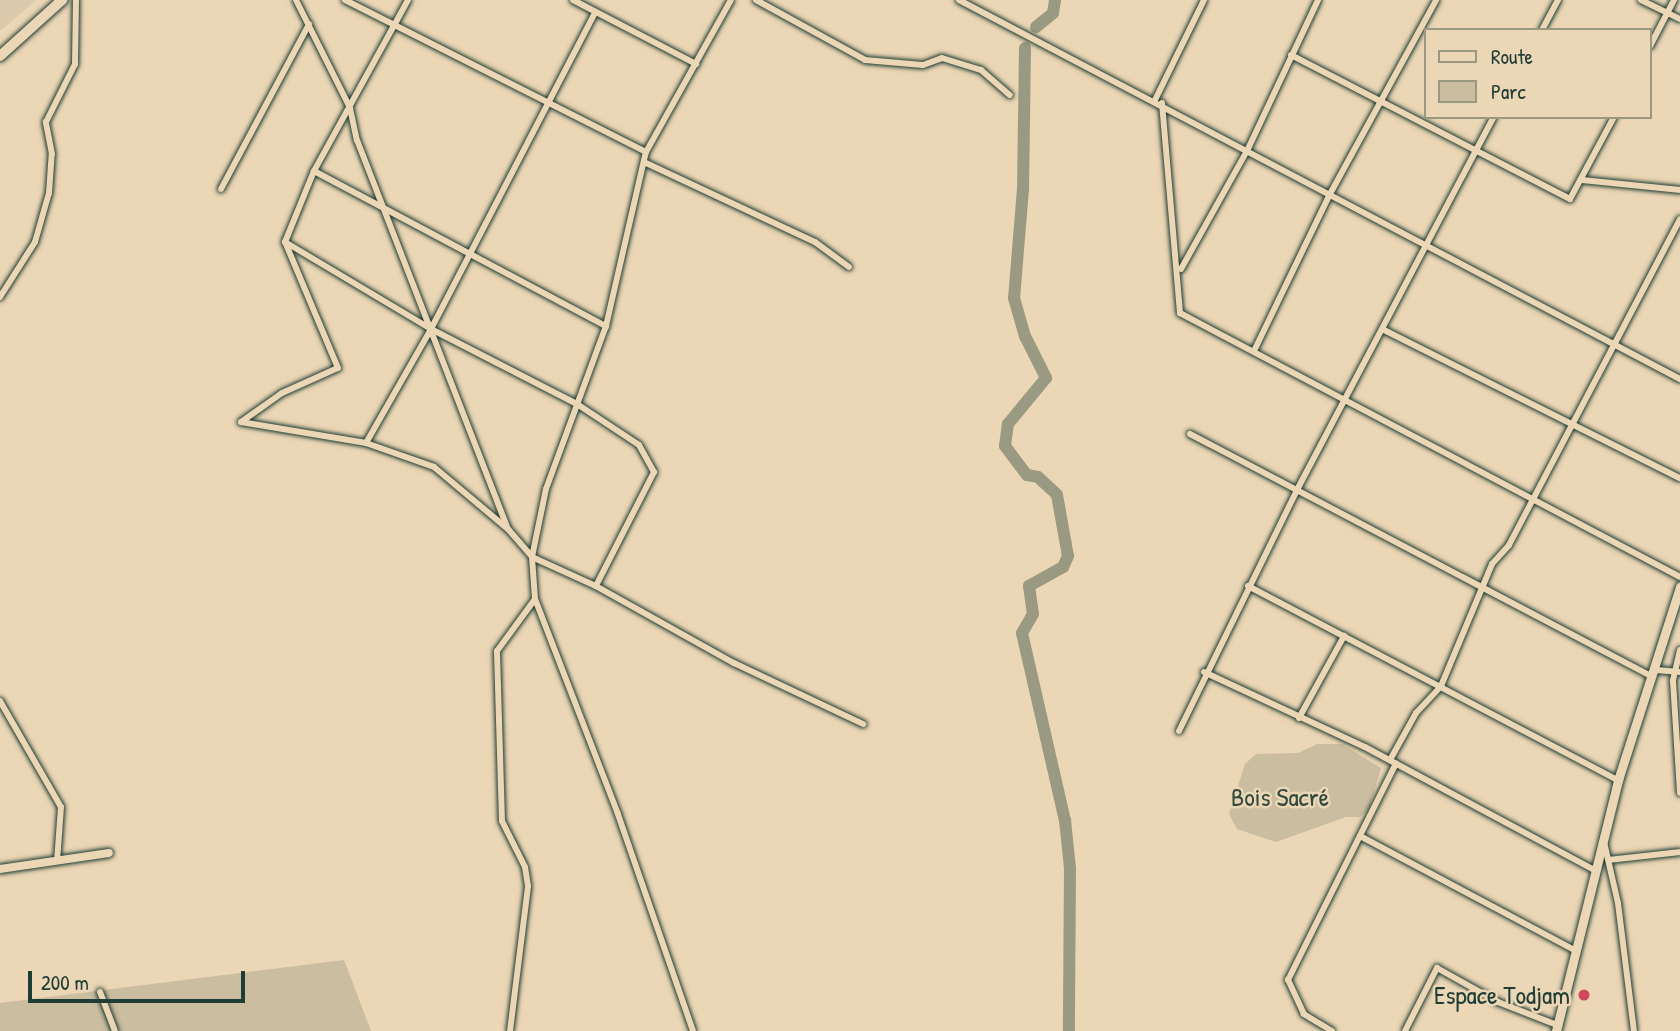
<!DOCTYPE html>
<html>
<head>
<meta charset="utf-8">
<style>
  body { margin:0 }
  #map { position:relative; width:1680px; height:1031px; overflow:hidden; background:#ebd6b5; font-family:"Patrick Hand",sans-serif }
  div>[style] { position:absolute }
  .built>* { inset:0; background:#dac9aa }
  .green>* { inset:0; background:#cabda0 }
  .river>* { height:12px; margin:-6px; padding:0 6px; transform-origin:6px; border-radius:6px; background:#9a9a82 }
  .roads { filter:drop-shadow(0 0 2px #1f3d34) drop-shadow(0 0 2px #1f3d34) }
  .minor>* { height:6px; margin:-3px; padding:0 3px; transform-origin:3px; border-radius:3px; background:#ebd6b5 }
  .tertiary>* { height:8px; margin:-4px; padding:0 4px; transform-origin:4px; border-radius:4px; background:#ebd6b5 }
  .secondary>* { height:9px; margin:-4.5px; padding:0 4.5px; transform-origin:4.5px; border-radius:4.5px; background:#ebd6b5 }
  .primary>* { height:10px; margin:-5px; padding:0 5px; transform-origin:5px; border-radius:5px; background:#ebd6b5 }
  .dots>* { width:19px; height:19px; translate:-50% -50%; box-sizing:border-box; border:4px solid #ebd6b5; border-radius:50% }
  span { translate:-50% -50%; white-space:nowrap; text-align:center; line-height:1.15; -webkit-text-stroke:5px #ebd6b5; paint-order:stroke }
  .park-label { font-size:26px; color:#304a3f }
  .poi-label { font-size:26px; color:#1f3d34 }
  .right { translate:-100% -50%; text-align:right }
  .legend { position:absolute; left:1424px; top:28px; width:228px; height:91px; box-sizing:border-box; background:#ebd6b5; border:2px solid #999981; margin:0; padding:9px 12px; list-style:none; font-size:21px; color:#1f3d34 }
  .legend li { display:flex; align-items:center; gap:14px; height:35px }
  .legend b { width:35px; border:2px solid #999981 }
  .scale { position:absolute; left:28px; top:971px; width:217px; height:32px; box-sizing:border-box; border:4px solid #1f3d34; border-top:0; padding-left:9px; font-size:21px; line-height:24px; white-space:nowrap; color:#1f3d34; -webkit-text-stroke:5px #ebd6b5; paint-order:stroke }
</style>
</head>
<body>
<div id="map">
  <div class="built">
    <div style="clip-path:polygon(0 0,36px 0,0 31px)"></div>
  </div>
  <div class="green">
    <div style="clip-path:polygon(1317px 744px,1342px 744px,1381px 768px,1369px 809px,1360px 817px,1346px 817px,1276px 842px,1237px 829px,1229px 814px,1245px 764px,1256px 754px,1298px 753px)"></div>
    <div style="clip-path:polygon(344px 960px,371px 1031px,0 1031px,0 1003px)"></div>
  </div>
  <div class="river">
    <div style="left:1036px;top:27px;width:22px;rotate:-39deg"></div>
    <div style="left:1053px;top:13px;width:13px;rotate:-81deg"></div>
    <div style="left:1025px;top:48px;width:141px;rotate:90.8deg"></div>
    <div style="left:1023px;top:189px;width:109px;rotate:94.7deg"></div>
    <div style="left:1014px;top:298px;width:40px;rotate:74deg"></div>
    <div style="left:1025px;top:336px;width:47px;rotate:63.4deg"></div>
    <div style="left:1046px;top:378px;width:60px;rotate:129.6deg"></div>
    <div style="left:1008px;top:424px;width:22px;rotate:98deg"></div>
    <div style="left:1005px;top:446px;width:36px;rotate:53deg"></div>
    <div style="left:1027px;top:475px;width:11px;rotate:10deg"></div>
    <div style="left:1038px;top:477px;width:26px;rotate:43deg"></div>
    <div style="left:1057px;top:495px;width:62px;rotate:79.8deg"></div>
    <div style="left:1068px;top:556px;width:12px;rotate:114deg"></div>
    <div style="left:1063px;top:567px;width:39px;rotate:151deg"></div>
    <div style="left:1029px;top:586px;width:28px;rotate:82deg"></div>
    <div style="left:1033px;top:614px;width:22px;rotate:120deg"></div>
    <div style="left:1022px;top:633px;width:192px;rotate:77.1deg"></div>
    <div style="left:1065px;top:820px;width:48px;rotate:84.1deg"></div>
    <div style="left:1070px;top:868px;width:163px;rotate:90.4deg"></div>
  </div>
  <div class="roads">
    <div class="minor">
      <div style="left:296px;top:0;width:121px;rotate:63.4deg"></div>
      <div style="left:350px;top:108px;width:33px;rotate:78deg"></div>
      <div style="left:357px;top:140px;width:415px;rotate:68.8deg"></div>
      <div style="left:345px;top:0;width:337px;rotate:26.8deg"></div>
      <div style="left:573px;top:0;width:139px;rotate:27.5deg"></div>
      <div style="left:756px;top:0;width:124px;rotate:28.8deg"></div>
      <div style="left:865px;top:60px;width:58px;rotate:4.9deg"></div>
      <div style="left:923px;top:65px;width:20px;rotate:-20deg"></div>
      <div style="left:942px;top:58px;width:41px;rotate:17.1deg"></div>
      <div style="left:981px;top:70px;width:38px;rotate:41deg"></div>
      <div style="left:959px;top:0;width:815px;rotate:27.73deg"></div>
      <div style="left:1641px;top:0;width:43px;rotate:26deg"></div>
      <div style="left:1542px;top:30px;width:34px;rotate:-62deg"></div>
      <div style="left:1650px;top:46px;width:52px;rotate:-62.4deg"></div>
      <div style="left:1291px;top:55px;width:314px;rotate:27.3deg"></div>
      <div style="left:1570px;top:199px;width:93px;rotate:-61.8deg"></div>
      <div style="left:1155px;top:100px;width:111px;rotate:-63.9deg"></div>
      <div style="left:1162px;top:103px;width:211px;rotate:85.1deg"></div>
      <div style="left:1180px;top:313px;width:565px;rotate:27.83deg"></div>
      <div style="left:646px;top:163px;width:187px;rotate:25.1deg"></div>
      <div style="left:815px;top:242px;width:42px;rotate:36.3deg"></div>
      <div style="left:314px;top:171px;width:331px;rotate:28deg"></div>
      <div style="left:1582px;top:180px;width:99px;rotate:5.8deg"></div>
      <div style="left:221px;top:189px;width:187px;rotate:-61.9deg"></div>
      <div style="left:285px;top:242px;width:170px;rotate:30.8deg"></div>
      <div style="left:431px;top:329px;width:164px;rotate:27.2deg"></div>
      <div style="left:577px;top:404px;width:74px;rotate:33.5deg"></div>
      <div style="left:639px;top:445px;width:31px;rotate:61deg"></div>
      <div style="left:654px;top:472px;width:128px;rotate:117deg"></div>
      <div style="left:1181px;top:269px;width:135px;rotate:-60.8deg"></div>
      <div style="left:1247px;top:151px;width:167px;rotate:-64.8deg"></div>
      <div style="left:0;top:297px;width:65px;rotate:-57.5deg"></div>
      <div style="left:35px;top:242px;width:51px;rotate:-74.1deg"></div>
      <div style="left:49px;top:193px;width:39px;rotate:-86deg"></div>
      <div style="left:52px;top:154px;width:33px;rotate:-101deg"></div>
      <div style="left:46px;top:122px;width:65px;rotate:-63.4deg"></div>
      <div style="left:75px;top:64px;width:64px;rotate:-89.1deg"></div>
      <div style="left:1384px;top:330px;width:331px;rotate:26.6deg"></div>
      <div style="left:1254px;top:351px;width:174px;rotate:-64.2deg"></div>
      <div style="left:1330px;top:194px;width:221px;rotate:-61.3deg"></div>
      <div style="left:241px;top:422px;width:127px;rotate:9.5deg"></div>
      <div style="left:366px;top:443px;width:72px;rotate:19.4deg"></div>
      <div style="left:434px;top:467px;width:97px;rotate:40deg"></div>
      <div style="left:508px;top:529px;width:37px;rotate:49deg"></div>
      <div style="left:532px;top:557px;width:70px;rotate:24.4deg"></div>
      <div style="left:596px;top:586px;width:158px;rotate:29.2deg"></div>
      <div style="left:734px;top:663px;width:143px;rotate:25.3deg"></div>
      <div style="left:241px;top:422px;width:50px;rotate:-35.3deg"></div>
      <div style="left:282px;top:393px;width:61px;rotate:-24.1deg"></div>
      <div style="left:338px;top:368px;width:137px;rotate:-112.8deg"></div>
      <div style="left:285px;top:242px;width:77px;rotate:-67.8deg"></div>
      <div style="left:314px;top:171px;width:195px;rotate:-61.2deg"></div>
      <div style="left:1190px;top:434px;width:523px;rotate:27.69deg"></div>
      <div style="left:366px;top:443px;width:131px;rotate:-60.3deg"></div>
      <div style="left:431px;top:329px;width:356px;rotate:-62.6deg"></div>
      <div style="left:1248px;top:586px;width:418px;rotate:27.7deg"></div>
      <div style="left:1680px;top:650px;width:32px;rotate:103deg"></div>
      <div style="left:1673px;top:681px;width:112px;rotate:86.4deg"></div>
      <div style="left:1656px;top:670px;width:24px;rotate:5deg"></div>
      <div style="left:1204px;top:672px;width:178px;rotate:25deg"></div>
      <div style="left:1365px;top:747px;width:262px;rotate:28.2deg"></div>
      <div style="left:0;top:701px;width:122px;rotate:60.1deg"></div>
      <div style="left:61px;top:807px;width:54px;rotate:94.2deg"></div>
      <div style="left:1299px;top:718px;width:94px;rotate:-61.2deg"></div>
      <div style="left:1179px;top:731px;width:271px;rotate:-63.9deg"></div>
      <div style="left:1298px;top:488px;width:420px;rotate:-62.2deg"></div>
      <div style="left:1390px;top:760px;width:54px;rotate:-61deg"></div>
      <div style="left:1416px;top:713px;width:37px;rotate:-47deg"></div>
      <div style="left:1441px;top:686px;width:132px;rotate:-67.3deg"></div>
      <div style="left:1492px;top:564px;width:25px;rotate:-48deg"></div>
      <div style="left:1509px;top:545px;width:368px;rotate:-62.3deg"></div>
      <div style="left:1360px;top:836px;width:242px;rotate:28deg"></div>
      <div style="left:1604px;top:842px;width:63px;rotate:77.1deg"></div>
      <div style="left:1618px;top:903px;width:129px;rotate:82.9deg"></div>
      <div style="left:1609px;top:860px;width:71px;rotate:-6.4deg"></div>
      <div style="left:100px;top:992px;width:42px;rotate:69deg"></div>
      <div style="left:510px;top:1031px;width:146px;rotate:-82.9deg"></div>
      <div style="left:528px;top:886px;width:19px;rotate:-99deg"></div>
      <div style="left:525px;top:867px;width:51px;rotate:-116.6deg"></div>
      <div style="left:502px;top:821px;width:170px;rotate:-91.7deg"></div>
      <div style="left:497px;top:651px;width:64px;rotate:-53.8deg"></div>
      <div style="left:693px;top:1031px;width:230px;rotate:-109.1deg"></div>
      <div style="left:618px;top:814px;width:230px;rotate:-111.1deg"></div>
      <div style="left:535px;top:599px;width:42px;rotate:-94.1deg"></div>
      <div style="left:532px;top:557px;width:69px;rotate:-78.4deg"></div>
      <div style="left:546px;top:489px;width:174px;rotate:-69.8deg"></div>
      <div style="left:606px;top:326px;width:179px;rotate:-77.1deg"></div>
      <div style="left:646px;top:152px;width:174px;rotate:-60.8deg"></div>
      <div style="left:1332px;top:1031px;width:33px;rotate:-149deg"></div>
      <div style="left:1304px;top:1014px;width:38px;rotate:-115deg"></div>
      <div style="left:1288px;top:980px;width:242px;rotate:-63.5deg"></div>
      <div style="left:1405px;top:1031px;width:71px;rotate:-63.1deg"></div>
      <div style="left:1437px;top:968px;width:70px;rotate:29.1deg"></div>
      <div style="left:1498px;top:1002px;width:63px;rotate:21.3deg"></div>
    </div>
    <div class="tertiary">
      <div style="left:0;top:869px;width:110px;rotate:-8.4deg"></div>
    </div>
    <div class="secondary">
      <div style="left:1556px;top:1031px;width:259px;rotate:-76.1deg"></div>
      <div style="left:1618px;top:780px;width:203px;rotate:-72.2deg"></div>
    </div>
    <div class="primary">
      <div style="left:0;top:56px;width:84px;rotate:-42.1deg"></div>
    </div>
  </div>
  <div class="dots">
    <div style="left:1584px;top:995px;background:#d1495b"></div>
  </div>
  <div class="park-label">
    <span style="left:1280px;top:797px">Bois Sacré</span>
  </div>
  <div class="poi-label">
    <span class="right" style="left:1570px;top:995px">Espace Todjam</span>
  </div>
  <ul class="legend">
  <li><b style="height:9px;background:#ebd6b5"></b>Route</li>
  <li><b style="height:19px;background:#cabda0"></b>Parc</li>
  </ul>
  <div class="scale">200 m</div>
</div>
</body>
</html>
